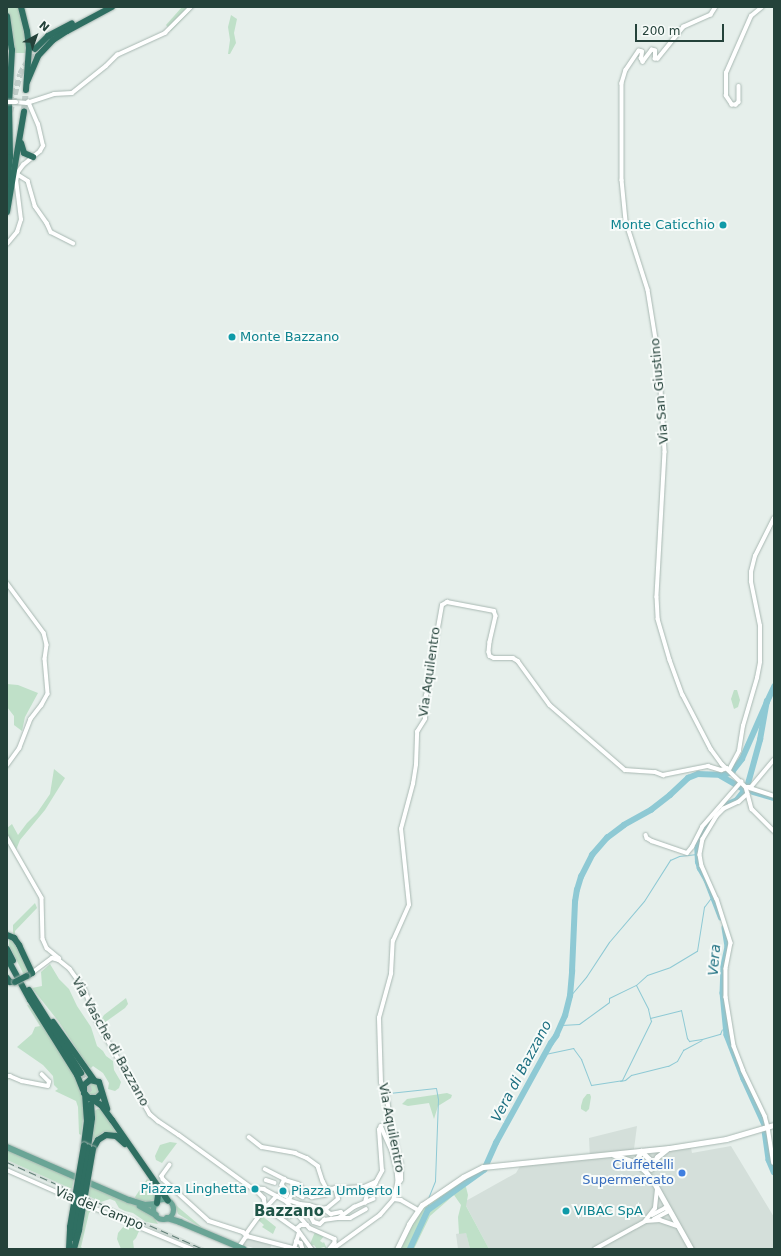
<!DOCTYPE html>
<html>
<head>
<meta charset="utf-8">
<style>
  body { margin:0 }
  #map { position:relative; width:781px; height:1256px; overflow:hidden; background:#e6efeb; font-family:"DejaVu Sans",sans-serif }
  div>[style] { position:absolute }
  .built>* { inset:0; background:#d4dfda }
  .green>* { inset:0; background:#bfe0c8 }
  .stream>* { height:1px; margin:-0.5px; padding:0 0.5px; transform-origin:0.5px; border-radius:0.5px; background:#8ec9d4 }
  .river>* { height:5.5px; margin:-2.75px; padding:0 2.75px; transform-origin:2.75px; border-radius:2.75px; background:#8ec9d4 }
  .highway-tunnel>* { height:6px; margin-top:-3px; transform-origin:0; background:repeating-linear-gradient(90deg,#bfccc8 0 6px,transparent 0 9px) }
  .roads { filter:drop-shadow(0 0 1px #a8b8b2) drop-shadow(0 0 1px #a8b8b2) }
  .street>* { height:3.5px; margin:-1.75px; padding:0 1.75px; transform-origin:1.75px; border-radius:1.75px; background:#fff }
  .secondary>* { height:5px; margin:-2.5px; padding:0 2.5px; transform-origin:2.5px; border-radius:2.5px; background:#fff }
  .primary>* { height:5.5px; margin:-2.75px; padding:0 2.75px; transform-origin:2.75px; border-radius:2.75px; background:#6aa596 }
  .primary>.ring { margin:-2.75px; padding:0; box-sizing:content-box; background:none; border:5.5px solid #6aa596; border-radius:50% }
  .highway>* { height:6px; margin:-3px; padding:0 3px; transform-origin:3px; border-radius:3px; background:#2f6f62 }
  .rail>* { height:1px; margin-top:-0.5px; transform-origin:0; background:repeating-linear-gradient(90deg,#5f7d75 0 8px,transparent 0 12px) }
  .bridges { filter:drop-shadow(0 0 1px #a8b8b2) drop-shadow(0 0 1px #a8b8b2) }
  .street-bridge>* { height:3.5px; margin:-1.75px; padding:0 1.75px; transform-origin:1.75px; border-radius:1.75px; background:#fff }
  .highway-bridge>* { height:6px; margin:-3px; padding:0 3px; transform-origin:3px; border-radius:3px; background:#2f6f62 }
  .dots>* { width:11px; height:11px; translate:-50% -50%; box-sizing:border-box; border:2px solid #f7fbf9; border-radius:50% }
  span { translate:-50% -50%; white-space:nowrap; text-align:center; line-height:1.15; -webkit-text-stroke:4px #f7fbf9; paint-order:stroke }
  .culture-label { font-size:13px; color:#0d838f }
  .right { translate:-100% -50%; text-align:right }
  .left { translate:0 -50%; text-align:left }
  .street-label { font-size:13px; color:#24423a }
  .shop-label { font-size:13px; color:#366cbe }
  .water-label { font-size:14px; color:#1c6f80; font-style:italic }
  .quarter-label { font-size:15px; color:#1f5548; font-weight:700 }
  .frame { position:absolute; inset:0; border:8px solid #24423a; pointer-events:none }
  .north { position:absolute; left:16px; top:16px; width:40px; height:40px; -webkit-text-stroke:3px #f7fbf9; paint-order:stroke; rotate:40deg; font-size:11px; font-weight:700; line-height:16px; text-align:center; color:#24423a }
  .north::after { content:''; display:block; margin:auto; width:14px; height:18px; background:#24423a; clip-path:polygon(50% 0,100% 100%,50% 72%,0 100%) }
  .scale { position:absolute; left:635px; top:24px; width:89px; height:18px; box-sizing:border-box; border:2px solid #24423a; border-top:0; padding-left:5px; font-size:12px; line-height:14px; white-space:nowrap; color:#24423a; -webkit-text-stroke:3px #f7fbf9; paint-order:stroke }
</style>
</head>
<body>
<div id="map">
  <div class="built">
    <div style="clip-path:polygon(637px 1126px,634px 1149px,690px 1143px,692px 1153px,731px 1146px,774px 1217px,774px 1249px,489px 1249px,464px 1202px,516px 1173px,520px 1166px,590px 1159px,589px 1138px)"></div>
    <div style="clip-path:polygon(7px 1160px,112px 1207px,207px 1249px,198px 1249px,110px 1210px,7px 1164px)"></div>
    <div style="clip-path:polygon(466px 1232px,470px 1249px,458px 1249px,456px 1234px)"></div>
    <div style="clip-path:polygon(250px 1237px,272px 1244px,270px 1249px,256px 1249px,242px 1244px)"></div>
  </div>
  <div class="green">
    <div style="clip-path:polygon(7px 7px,25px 7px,32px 45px,36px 45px,33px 48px,27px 48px,27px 53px,15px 53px,7px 23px)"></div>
    <div style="clip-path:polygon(182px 7px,194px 7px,171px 31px,166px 25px)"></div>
    <div style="clip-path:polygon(231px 15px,237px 19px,234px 33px,236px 43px,230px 54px,228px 54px,230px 40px,228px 27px)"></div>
    <div style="clip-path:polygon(7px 684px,18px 685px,38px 693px,25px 717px,22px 731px,14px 725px,14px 716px,7px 707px)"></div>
    <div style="clip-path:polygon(734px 690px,737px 690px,740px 700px,738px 707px,734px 709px,731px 699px)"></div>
    <div style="clip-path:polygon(54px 769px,65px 778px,45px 810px,20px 840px,16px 850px,7px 836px,7px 828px,12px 824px,18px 835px,27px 823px,37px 813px,50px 794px)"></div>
    <div style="clip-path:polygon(35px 903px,37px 908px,15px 931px,15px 935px,13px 935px,13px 925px)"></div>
    <div style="clip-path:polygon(12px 939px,26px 965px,28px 973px,24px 975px,9px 945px,9px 940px)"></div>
    <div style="clip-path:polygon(50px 964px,59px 979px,69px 989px,77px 1006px,91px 1027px,97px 1046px,103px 1051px,106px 1056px,113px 1061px,114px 1070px,121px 1082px,119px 1088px,115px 1091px,108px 1089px,109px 1083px,103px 1073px,93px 1066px,91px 1068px,87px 1065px,59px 1022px,32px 988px,42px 986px,41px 972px)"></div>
    <div style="clip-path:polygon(126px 998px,128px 1004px,125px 1008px,104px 1023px,101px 1020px,104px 1015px)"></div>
    <div style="clip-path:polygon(27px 1005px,32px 1006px,80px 1084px,84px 1111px,81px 1135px,79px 1134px,78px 1107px,76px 1101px,55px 1091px,58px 1089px,54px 1085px,53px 1076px,43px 1065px,17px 1047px,32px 1034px,35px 1027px,40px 1026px)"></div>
    <div style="clip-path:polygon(90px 1082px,96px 1083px,100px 1089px,98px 1094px,94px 1096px,87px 1094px,85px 1088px)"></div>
    <div style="clip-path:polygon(447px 1093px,452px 1095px,451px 1098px,438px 1106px,434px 1119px,429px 1103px,408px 1106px,402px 1104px,407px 1099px)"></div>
    <div style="clip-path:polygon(587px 1094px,590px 1094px,591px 1097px,589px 1109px,586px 1112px,581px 1109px,581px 1106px,583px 1099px)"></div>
    <div style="clip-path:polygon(97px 1109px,101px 1109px,117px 1134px,103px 1132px,92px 1141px,95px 1111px)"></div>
    <div style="clip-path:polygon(170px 1142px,177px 1143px,162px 1163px,156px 1160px,155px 1156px,160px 1145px)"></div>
    <div style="clip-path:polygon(7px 1147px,74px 1177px,72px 1189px,7px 1160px)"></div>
    <div style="clip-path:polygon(147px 1179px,154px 1186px,156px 1193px,155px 1199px,147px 1202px,136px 1199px,135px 1197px)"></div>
    <div style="clip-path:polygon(460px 1181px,466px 1187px,468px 1195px,466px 1206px,489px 1249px,470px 1249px,466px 1233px,459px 1234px,458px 1217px,461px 1205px,454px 1195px,430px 1216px,414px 1249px,399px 1249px,419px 1210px)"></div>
    <div style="clip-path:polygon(89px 1183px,99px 1191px,104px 1190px,133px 1202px,153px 1216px,158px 1224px,146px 1222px,133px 1213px,125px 1211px,119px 1208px,115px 1201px,110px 1199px,101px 1202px,86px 1195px)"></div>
    <div style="clip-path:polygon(159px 1184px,178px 1207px,204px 1229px,178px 1214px,175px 1205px,166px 1196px)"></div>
    <div style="clip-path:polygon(84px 1204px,95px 1210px,92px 1210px,89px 1213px,81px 1247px,83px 1249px,75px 1249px)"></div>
    <div style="clip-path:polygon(261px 1215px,276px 1227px,273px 1234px,262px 1227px,264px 1225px,257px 1219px)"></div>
    <div style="clip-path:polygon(133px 1224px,138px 1227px,139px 1231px,136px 1238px,133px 1241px,134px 1249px,121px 1249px,117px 1239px,118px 1233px,123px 1227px)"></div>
    <div style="clip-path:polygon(315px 1232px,324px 1236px,320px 1241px,323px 1243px,324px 1242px,327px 1249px,324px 1247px,317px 1249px,314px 1245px,311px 1246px,310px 1244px)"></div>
  </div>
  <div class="stream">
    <div style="left:636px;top:985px;width:27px;rotate:63deg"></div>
    <div style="left:648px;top:1009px;width:9px;rotate:77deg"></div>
    <div style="left:650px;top:1018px;width:32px;rotate:-14deg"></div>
    <div style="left:681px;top:1010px;width:29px;rotate:78deg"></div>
    <div style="left:687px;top:1038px;width:4px;rotate:56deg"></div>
    <div style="left:689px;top:1041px;width:13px;rotate:-9deg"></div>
    <div style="left:702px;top:1039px;width:19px;rotate:-16deg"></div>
    <div style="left:720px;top:1034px;width:5px;rotate:-68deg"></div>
    <div style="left:570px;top:996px;width:25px;rotate:-50deg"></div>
    <div style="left:586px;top:977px;width:42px;rotate:-56.7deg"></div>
    <div style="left:609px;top:942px;width:54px;rotate:-49.5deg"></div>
    <div style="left:644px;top:901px;width:49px;rotate:-57.6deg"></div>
    <div style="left:670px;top:860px;width:10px;rotate:-24deg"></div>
    <div style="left:679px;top:856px;width:18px;rotate:-6deg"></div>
    <div style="left:561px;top:1025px;width:18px;rotate:-3deg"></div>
    <div style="left:579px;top:1024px;width:37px;rotate:-36deg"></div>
    <div style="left:609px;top:1002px;width:4px;rotate:-90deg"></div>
    <div style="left:609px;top:998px;width:30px;rotate:-26deg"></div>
    <div style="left:636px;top:985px;width:15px;rotate:-42deg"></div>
    <div style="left:647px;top:975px;width:24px;rotate:-19deg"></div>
    <div style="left:670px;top:967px;width:31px;rotate:-31deg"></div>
    <div style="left:697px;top:951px;width:45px;rotate:-81deg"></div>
    <div style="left:704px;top:907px;width:15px;rotate:-53deg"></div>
    <div style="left:545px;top:1054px;width:29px;rotate:-12deg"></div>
    <div style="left:573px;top:1048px;width:14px;rotate:54deg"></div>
    <div style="left:581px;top:1059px;width:28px;rotate:69deg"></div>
    <div style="left:591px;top:1085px;width:31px;rotate:-9deg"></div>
    <div style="left:622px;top:1080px;width:66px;rotate:-63.8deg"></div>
    <div style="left:651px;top:1021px;width:3px;rotate:-108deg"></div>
    <div style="left:620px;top:1081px;width:5px;rotate:-11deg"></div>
    <div style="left:625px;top:1080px;width:8px;rotate:-40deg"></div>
    <div style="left:631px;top:1075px;width:38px;rotate:-14deg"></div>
    <div style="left:668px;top:1066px;width:10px;rotate:-29deg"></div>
    <div style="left:677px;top:1061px;width:13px;rotate:-61deg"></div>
    <div style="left:683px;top:1050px;width:21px;rotate:-28deg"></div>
    <div style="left:389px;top:1093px;width:47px;rotate:-6.1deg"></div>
    <div style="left:436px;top:1088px;width:11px;rotate:80deg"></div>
    <div style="left:438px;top:1099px;width:82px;rotate:92.1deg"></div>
    <div style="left:435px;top:1181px;width:18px;rotate:112deg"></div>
    <div style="left:428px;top:1204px;width:6px;rotate:90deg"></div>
  </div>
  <div class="river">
    <div style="left:721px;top:776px;width:24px;rotate:30deg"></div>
    <div style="left:748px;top:784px;width:46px;rotate:-74.7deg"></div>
    <div style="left:760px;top:740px;width:39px;rotate:-80deg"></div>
    <div style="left:767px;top:702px;width:17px;rotate:-65deg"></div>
    <div style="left:753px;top:792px;width:22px;rotate:16deg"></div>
    <div style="left:721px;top:918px;width:40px;rotate:-111deg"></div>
    <div style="left:707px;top:881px;width:14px;rotate:-120deg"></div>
    <div style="left:700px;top:869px;width:7px;rotate:-106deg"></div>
    <div style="left:698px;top:862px;width:17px;rotate:-93deg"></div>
    <div style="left:697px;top:845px;width:15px;rotate:-67deg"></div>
    <div style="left:703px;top:831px;width:27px;rotate:-51deg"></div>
    <div style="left:720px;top:810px;width:8px;rotate:-40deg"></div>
    <div style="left:726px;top:805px;width:12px;rotate:-24deg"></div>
    <div style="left:737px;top:800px;width:11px;rotate:-52deg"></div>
    <div style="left:725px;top:928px;width:19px;rotate:81deg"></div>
    <div style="left:728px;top:947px;width:19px;rotate:102deg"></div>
    <div style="left:724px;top:966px;width:27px;rotate:92deg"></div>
    <div style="left:723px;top:993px;width:42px;rotate:84.6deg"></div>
    <div style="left:727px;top:1035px;width:47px;rotate:68.9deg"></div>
    <div style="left:744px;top:1079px;width:51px;rotate:65.5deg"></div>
    <div style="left:765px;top:1131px;width:29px;rotate:82deg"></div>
    <div style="left:769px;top:1160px;width:13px;rotate:67deg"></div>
    <div style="left:410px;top:1249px;width:43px;rotate:-65.2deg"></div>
    <div style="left:428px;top:1210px;width:69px;rotate:-35.5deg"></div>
    <div style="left:484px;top:1170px;width:30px;rotate:-66deg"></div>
    <div style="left:496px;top:1143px;width:114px;rotate:-61.2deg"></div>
    <div style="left:551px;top:1043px;width:9px;rotate:-54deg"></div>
    <div style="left:556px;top:1036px;width:22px;rotate:-66deg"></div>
    <div style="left:565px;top:1016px;width:21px;rotate:-76deg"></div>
    <div style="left:570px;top:996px;width:25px;rotate:-85deg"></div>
    <div style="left:572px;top:971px;width:69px;rotate:-87.5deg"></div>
    <div style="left:575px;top:902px;width:12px;rotate:-81deg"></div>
    <div style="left:577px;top:890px;width:14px;rotate:-73deg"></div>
    <div style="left:581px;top:877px;width:25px;rotate:-63deg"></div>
    <div style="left:592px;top:855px;width:23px;rotate:-49deg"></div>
    <div style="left:607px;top:838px;width:21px;rotate:-37deg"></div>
    <div style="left:624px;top:825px;width:31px;rotate:-29deg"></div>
    <div style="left:651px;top:810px;width:24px;rotate:-38deg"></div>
    <div style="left:670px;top:795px;width:25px;rotate:-43deg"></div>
    <div style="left:688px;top:778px;width:11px;rotate:-22deg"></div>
    <div style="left:698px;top:774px;width:26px;rotate:2deg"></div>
    <div style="left:724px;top:775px;width:9px;rotate:-21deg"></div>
    <div style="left:732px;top:772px;width:16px;rotate:-52deg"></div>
    <div style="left:742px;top:759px;width:62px;rotate:-66.3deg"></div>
  </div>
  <div class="highway-tunnel">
    <div style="left:24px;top:111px;width:21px;rotate:-85deg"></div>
    <div style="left:10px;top:112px;width:39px;rotate:-75deg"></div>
    <div style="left:20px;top:74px;width:29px;rotate:-59deg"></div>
    <div style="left:81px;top:1073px;width:15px;rotate:62deg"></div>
    <div style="left:88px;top:1086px;width:16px;rotate:79deg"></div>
  </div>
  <div class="roads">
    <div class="street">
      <div style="left:716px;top:7px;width:9px;rotate:122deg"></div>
      <div style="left:711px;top:15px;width:30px;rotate:156deg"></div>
      <div style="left:684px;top:27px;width:41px;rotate:129.1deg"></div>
      <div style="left:658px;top:59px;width:3px;rotate:180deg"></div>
      <div style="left:655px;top:59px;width:8px;rotate:-90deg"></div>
      <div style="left:655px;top:51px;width:3px;rotate:-162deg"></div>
      <div style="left:652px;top:50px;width:15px;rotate:127deg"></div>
      <div style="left:643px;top:62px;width:4px;rotate:-124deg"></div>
      <div style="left:641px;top:59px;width:7px;rotate:-82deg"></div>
      <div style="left:642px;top:52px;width:3px;rotate:-162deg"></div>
      <div style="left:639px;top:51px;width:23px;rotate:124deg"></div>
      <div style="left:626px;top:70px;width:14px;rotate:107deg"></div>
      <div style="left:622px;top:83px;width:97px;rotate:90deg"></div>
      <div style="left:622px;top:180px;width:41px;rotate:84.4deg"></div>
      <div style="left:626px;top:221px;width:72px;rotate:72.3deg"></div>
      <div style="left:648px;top:290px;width:69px;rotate:80.8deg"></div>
      <div style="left:659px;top:358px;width:94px;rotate:86.3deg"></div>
      <div style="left:665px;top:452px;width:145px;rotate:93.2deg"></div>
      <div style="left:657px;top:597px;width:22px;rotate:87deg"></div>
      <div style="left:658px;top:619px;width:43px;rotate:73.7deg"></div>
      <div style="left:670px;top:660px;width:37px;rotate:70deg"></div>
      <div style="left:683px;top:695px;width:61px;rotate:62.6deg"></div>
      <div style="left:711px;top:749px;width:19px;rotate:54deg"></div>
      <div style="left:722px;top:764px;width:33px;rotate:44deg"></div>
      <div style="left:746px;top:787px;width:23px;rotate:75deg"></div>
      <div style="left:752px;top:809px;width:31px;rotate:45deg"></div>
      <div style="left:739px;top:86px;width:16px;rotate:90deg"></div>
      <div style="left:739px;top:102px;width:4px;rotate:135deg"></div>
      <div style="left:736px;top:105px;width:4px;rotate:180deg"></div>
      <div style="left:732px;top:105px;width:11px;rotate:-124deg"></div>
      <div style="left:726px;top:96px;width:23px;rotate:-90deg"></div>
      <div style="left:726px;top:73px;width:62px;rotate:-66.3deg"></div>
      <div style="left:751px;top:16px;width:14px;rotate:-39deg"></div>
      <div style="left:16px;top:102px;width:11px;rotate:5deg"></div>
      <div style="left:27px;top:103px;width:28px;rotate:-18deg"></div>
      <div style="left:54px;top:94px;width:18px;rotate:-3deg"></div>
      <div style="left:72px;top:93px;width:43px;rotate:-38.5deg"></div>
      <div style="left:106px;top:66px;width:16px;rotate:-45deg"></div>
      <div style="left:117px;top:55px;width:53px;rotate:-24.6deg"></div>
      <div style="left:165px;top:33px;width:37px;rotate:-45deg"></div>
      <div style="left:17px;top:174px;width:13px;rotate:32deg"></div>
      <div style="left:28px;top:181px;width:26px;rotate:74deg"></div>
      <div style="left:35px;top:206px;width:21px;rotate:55deg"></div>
      <div style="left:47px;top:223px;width:10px;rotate:66deg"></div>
      <div style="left:51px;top:232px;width:25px;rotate:27deg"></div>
      <div style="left:7px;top:244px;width:16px;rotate:-50deg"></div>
      <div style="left:17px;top:232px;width:13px;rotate:-72deg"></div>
      <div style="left:21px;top:220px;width:38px;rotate:-97deg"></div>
      <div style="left:16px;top:182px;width:10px;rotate:-79deg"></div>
      <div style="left:18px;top:172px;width:9px;rotate:-54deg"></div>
      <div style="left:23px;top:165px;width:22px;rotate:-39deg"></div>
      <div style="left:40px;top:151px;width:6px;rotate:-59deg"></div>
      <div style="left:43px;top:146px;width:22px;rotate:-103deg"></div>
      <div style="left:38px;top:125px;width:25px;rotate:-113deg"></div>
      <div style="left:7px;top:583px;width:62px;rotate:53.5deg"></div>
      <div style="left:44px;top:633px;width:12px;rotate:76deg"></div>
      <div style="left:47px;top:645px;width:14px;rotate:98deg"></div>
      <div style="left:45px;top:659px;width:35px;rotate:85deg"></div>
      <div style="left:48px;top:694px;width:13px;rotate:119deg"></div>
      <div style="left:42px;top:705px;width:18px;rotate:128deg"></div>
      <div style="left:31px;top:719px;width:31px;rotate:111deg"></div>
      <div style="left:20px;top:748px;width:22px;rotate:126deg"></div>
      <div style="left:729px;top:770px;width:21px;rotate:-62deg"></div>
      <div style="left:739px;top:751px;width:25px;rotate:-81deg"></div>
      <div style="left:743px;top:726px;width:50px;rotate:-73.7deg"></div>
      <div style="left:757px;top:678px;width:16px;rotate:-79deg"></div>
      <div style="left:760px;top:662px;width:36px;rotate:-90deg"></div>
      <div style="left:760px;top:626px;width:45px;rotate:-101.6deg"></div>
      <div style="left:751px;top:582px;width:10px;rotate:-90deg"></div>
      <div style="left:751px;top:572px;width:16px;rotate:-76deg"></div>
      <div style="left:755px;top:556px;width:42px;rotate:-63.4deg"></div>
      <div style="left:746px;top:787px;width:5px"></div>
      <div style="left:751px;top:787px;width:35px;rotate:-50deg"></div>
      <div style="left:750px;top:788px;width:25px;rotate:18deg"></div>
      <div style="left:748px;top:794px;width:12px;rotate:138deg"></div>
      <div style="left:739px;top:802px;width:17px;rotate:155deg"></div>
      <div style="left:724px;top:809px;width:10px;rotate:135deg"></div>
      <div style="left:717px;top:816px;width:27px;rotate:121deg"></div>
      <div style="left:703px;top:839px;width:16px;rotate:101deg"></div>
      <div style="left:700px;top:855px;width:11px;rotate:80deg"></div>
      <div style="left:702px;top:866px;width:36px;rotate:66deg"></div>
      <div style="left:717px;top:899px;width:46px;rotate:72.3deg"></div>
      <div style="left:731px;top:943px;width:26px;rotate:101deg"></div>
      <div style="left:726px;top:969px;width:28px;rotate:90deg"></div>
      <div style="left:726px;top:997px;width:50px;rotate:80.7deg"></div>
      <div style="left:734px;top:1046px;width:26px;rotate:69deg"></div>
      <div style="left:743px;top:1070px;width:51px;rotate:64.4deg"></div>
      <div style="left:765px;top:1116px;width:11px;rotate:75deg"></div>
      <div style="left:768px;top:1127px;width:36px;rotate:81deg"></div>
      <div style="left:646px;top:835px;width:3px;rotate:72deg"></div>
      <div style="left:647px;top:838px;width:6px;rotate:31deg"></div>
      <div style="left:652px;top:841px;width:37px;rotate:19deg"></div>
      <div style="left:687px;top:853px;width:8px;rotate:-50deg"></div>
      <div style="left:692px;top:847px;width:22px;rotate:-63deg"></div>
      <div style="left:702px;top:827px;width:60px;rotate:-49.1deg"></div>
      <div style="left:7px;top:837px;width:70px;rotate:60.2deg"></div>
      <div style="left:42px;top:898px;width:41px;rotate:88.6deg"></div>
      <div style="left:43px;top:939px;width:10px;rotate:66deg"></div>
      <div style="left:47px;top:948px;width:16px;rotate:40deg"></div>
      <div style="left:59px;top:958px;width:2px;rotate:90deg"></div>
      <div style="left:59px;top:960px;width:14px;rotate:39deg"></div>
      <div style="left:70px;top:969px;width:24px;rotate:54deg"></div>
      <div style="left:84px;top:988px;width:38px;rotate:68deg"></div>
      <div style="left:98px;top:1023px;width:105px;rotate:60.3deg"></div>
      <div style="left:150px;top:1114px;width:11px;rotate:41deg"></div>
      <div style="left:158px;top:1121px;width:25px;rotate:34deg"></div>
      <div style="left:179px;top:1135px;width:90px;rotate:36deg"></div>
      <div style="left:252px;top:1188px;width:12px;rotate:5deg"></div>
      <div style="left:264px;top:1189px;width:26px;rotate:29deg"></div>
      <div style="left:287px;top:1202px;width:35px;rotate:49deg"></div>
      <div style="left:310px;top:1228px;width:27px;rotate:24deg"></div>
      <div style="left:335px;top:1239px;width:4px;rotate:90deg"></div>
      <div style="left:335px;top:1243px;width:8px;rotate:130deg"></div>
      <div style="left:32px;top:973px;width:25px;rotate:-37deg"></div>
      <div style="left:52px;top:958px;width:7px;rotate:16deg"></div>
      <div style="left:7px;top:1076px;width:3px"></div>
      <div style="left:10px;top:1076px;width:13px;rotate:23deg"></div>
      <div style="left:22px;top:1081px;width:26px;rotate:11deg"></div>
      <div style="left:48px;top:1086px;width:4px;rotate:-76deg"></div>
      <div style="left:49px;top:1082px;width:10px;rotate:-135deg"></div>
      <div style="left:249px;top:1137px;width:16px;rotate:38deg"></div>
      <div style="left:262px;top:1147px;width:34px;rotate:10deg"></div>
      <div style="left:295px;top:1153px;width:13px;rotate:23deg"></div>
      <div style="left:307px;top:1158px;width:14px;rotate:36deg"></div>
      <div style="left:318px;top:1166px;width:16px;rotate:72deg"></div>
      <div style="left:323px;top:1181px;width:9px;rotate:63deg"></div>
      <div style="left:170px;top:1165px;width:14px;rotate:126deg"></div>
      <div style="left:162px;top:1176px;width:3px;rotate:72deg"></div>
      <div style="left:163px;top:1179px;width:62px;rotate:42.4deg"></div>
      <div style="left:209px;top:1221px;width:36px;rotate:18deg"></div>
      <div style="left:243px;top:1232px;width:6px;rotate:45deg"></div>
      <div style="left:247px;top:1236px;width:52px;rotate:14.6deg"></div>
      <div style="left:265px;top:1169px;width:22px;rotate:27deg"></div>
      <div style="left:285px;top:1179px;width:7px;rotate:117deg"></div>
      <div style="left:7px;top:1170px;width:74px;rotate:23.8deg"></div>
      <div style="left:266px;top:1180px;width:9px;rotate:18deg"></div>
      <div style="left:285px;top:1180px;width:14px;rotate:17deg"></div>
      <div style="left:298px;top:1184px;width:19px;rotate:43deg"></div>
      <div style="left:397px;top:1186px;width:7px;rotate:-56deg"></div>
      <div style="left:401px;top:1180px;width:15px;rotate:-90deg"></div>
      <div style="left:401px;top:1165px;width:44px;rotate:-104.3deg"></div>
      <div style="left:390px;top:1122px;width:25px;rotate:-97deg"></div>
      <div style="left:387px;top:1097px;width:15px;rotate:-113deg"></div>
      <div style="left:381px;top:1083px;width:65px;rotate:-91.8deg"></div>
      <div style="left:379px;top:1018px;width:46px;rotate:-74.7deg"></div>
      <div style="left:391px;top:974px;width:33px;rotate:-87deg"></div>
      <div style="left:393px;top:941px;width:39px;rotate:-66deg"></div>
      <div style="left:409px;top:905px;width:76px;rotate:-96deg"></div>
      <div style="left:401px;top:829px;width:47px;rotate:-75.1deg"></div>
      <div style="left:413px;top:784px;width:19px;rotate:-81deg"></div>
      <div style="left:416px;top:765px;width:33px;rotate:-88deg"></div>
      <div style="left:417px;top:732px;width:15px;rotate:-58deg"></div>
      <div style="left:425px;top:719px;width:23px;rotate:-88deg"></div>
      <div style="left:426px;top:696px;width:92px;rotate:-80deg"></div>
      <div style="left:442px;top:605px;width:6px;rotate:-31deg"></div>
      <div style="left:447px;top:602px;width:48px;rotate:10.8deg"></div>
      <div style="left:494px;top:611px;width:5px;rotate:68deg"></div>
      <div style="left:496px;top:616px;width:27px;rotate:103deg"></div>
      <div style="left:490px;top:642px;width:10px;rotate:96deg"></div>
      <div style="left:489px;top:652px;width:4px;rotate:76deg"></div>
      <div style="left:490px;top:656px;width:4px;rotate:27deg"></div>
      <div style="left:494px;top:658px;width:19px"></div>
      <div style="left:513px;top:658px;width:6px;rotate:31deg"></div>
      <div style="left:518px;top:661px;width:54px;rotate:54deg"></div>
      <div style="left:550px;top:705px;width:99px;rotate:40.9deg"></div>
      <div style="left:625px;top:770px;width:30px;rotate:4deg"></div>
      <div style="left:655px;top:772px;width:9px;rotate:21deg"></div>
      <div style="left:663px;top:775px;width:46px;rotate:-11.3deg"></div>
      <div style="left:708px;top:766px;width:14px;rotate:17deg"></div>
      <div style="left:721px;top:770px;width:6px;rotate:-18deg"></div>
      <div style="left:255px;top:1189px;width:13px;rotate:45deg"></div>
      <div style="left:264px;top:1198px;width:10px;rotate:79deg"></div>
      <div style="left:266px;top:1208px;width:39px;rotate:35deg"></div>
      <div style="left:298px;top:1230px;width:24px;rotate:54deg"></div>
      <div style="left:327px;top:1189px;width:37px;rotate:-3deg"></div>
      <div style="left:364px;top:1187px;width:13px;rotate:-23deg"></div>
      <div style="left:376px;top:1182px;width:13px;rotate:-61deg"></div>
      <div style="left:382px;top:1171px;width:41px;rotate:-94.2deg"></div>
      <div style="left:379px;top:1130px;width:4px;rotate:-63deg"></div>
      <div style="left:381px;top:1126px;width:27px;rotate:66deg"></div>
      <div style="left:392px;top:1151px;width:20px;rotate:75deg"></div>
      <div style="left:397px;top:1170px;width:12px;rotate:85deg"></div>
      <div style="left:398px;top:1182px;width:17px;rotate:103deg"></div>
      <div style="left:293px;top:1192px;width:11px;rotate:27deg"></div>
      <div style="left:280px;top:1193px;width:7px;rotate:27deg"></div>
      <div style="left:286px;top:1196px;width:2px;rotate:-63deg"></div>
      <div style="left:287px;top:1194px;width:10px;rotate:-119deg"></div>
      <div style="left:290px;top:1198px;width:10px;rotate:-61deg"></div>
      <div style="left:295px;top:1189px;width:19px;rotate:25deg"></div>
      <div style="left:312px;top:1197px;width:13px;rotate:-9deg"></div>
      <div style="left:325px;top:1195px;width:6px;rotate:-72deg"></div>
      <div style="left:394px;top:1199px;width:7px;rotate:8deg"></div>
      <div style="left:401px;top:1200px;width:20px;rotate:30deg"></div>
      <div style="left:286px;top:1201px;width:2px;rotate:-27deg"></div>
      <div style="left:288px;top:1200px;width:13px;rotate:18deg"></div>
      <div style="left:300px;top:1204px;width:13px;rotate:45deg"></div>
      <div style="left:309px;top:1213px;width:10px;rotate:61deg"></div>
      <div style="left:82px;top:1203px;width:119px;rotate:22.7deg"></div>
      <div style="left:365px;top:1203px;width:9px;rotate:-77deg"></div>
      <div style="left:367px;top:1194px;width:13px;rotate:-51deg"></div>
      <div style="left:300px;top:1204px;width:9px;rotate:6deg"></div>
      <div style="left:309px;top:1205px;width:13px;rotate:18deg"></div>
      <div style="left:321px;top:1209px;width:6px;rotate:-9deg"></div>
      <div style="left:327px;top:1208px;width:14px;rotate:-39deg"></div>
      <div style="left:338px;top:1199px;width:11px;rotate:-105deg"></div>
      <div style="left:324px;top:1209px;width:9px;rotate:36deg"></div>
      <div style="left:331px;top:1214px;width:10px;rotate:-11deg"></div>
      <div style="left:341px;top:1212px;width:3px;rotate:45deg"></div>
      <div style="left:283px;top:1213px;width:7px;rotate:27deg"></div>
      <div style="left:289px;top:1216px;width:8px;rotate:-30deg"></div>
      <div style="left:652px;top:1215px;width:15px;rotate:-28deg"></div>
      <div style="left:665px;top:1208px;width:3px"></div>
      <div style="left:339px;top:1218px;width:11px"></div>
      <div style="left:350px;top:1218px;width:18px;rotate:-29deg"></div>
      <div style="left:654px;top:1219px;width:15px;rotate:-28deg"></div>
      <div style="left:667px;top:1212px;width:4px;rotate:-76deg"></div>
      <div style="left:645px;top:1221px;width:16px;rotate:-52deg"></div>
      <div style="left:655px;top:1208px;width:19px;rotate:-84deg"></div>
      <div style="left:314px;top:1222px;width:6px;rotate:18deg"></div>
      <div style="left:320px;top:1224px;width:6px;rotate:-45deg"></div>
      <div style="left:324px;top:1220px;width:15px;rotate:-8deg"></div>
      <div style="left:339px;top:1218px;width:19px;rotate:-36deg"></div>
      <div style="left:354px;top:1207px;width:21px;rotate:-23deg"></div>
      <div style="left:296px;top:1229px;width:6px;rotate:-39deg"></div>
      <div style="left:301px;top:1225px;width:6px"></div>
      <div style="left:246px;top:1234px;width:26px;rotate:-54deg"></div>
      <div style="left:261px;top:1213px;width:23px;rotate:-47deg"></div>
      <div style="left:296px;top:1241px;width:5px;rotate:22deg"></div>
      <div style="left:301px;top:1243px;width:6px;rotate:72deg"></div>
      <div style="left:239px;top:1247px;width:14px;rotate:-56deg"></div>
      <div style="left:294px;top:1249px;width:17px;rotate:-73deg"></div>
      <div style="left:333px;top:1249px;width:58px;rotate:-35.9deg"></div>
      <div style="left:380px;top:1215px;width:21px;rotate:-49deg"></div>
      <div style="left:595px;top:1249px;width:58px;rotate:-28.8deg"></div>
      <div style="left:646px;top:1221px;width:14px;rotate:-4deg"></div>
      <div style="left:660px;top:1220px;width:18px;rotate:19deg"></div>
    </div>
    <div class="secondary">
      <div style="left:614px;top:1155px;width:21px;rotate:19deg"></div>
      <div style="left:634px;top:1162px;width:14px;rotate:39deg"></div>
      <div style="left:645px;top:1171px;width:13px;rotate:51deg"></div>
      <div style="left:653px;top:1181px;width:78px;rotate:60.8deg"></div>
      <div style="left:641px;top:1166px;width:9px;rotate:-108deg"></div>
      <div style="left:638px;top:1157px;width:7px;rotate:-63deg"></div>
      <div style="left:641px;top:1151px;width:11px;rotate:45deg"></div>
      <div style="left:649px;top:1159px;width:10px;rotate:79deg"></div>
      <div style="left:651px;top:1166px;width:11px;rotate:-56deg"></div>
      <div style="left:657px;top:1157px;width:13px;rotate:-39deg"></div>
      <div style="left:397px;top:1249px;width:28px;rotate:-64deg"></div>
      <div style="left:409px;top:1224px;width:23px;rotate:-56deg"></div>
      <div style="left:422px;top:1205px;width:50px;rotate:-34.3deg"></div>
      <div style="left:463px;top:1177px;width:22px;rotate:-27deg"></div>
      <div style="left:483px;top:1167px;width:187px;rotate:-5.8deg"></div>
      <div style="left:669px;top:1148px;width:58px;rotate:-9deg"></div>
      <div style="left:726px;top:1139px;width:50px;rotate:-16.3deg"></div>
    </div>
    <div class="primary">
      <div style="left:7px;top:1147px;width:133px;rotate:23.5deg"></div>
      <div style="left:129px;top:1200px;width:17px;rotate:17deg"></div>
      <div style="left:145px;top:1205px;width:11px;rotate:-5deg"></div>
      <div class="ring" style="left:154px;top:1200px;width:14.5px;height:14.5px"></div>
      <div style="left:140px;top:1206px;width:18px;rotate:29deg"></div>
      <div style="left:167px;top:1218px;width:14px;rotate:17deg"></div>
      <div style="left:180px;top:1222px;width:69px;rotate:22.9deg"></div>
    </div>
    <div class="highway">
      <div style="left:21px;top:7px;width:25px;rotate:76deg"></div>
      <div style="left:27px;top:31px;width:17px;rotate:83deg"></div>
      <div style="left:29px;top:48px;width:42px;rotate:94.1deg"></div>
      <div style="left:7px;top:16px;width:34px;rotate:82deg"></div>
      <div style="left:12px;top:50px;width:54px;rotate:93.2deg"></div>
      <div style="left:9px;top:104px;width:53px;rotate:88.9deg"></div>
      <div style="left:10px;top:157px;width:31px;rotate:96deg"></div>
      <div style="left:35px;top:49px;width:18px;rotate:-45deg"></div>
      <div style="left:48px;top:36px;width:27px;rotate:-28deg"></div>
      <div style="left:27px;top:82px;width:28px;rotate:-67deg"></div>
      <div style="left:38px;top:56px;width:22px;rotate:-47deg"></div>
      <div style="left:53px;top:40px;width:17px;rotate:-33deg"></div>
      <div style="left:67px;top:31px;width:51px;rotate:-28.1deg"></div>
      <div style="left:21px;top:143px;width:10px;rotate:73deg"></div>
      <div style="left:24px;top:153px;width:10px;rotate:24deg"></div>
      <div style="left:7px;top:212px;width:102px;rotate:-80.4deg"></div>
      <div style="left:7px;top:935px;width:8px;rotate:23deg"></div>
      <div style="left:14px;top:938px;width:9px;rotate:54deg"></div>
      <div style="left:19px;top:945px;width:31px;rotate:65deg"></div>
      <div style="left:32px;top:973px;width:6px;rotate:149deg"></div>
      <div style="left:7px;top:949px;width:13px;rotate:63deg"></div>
      <div style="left:7px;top:958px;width:48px;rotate:61.3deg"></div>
      <div style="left:30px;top:1000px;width:89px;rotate:57.9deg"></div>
      <div style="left:77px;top:1075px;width:16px;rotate:68deg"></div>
      <div style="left:7px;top:978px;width:5px;rotate:53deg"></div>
      <div style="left:10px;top:982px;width:5px"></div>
      <div style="left:29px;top:990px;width:98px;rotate:57.9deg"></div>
      <div style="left:53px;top:1022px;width:71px;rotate:54.7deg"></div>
      <div style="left:102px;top:1093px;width:7px;rotate:135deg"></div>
      <div style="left:97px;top:1098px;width:8px;rotate:180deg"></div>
      <div style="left:89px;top:1098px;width:7px;rotate:-135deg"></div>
      <div style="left:84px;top:1093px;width:8px;rotate:-90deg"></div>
      <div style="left:84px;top:1085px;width:8px;rotate:-40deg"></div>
      <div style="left:90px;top:1080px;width:9px;rotate:13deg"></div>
      <div style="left:99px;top:1082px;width:28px;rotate:73deg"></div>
      <div style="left:92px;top:1099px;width:11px;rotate:34deg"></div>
      <div style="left:101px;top:1105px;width:19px;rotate:54deg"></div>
      <div style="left:112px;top:1120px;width:98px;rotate:55.3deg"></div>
      <div style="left:84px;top:1145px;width:23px;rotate:-83deg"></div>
      <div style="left:87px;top:1122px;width:28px;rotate:-94deg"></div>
      <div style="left:88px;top:1147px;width:29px;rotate:-82deg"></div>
      <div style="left:92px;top:1118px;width:14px;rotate:-94deg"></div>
      <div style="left:93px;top:1149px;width:10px;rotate:-61deg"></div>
      <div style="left:98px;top:1140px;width:9px;rotate:-32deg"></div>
      <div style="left:106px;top:1135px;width:10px;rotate:6deg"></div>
      <div style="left:116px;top:1136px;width:12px;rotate:42deg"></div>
      <div style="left:155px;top:1186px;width:9px;rotate:72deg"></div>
      <div style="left:158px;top:1195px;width:8px;rotate:97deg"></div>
    </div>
  </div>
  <div class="rail">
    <div style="left:7px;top:1162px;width:214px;rotate:23.9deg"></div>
  </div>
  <div class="bridges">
    <div class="street-bridge">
      <div style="left:7px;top:102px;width:9px"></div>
    </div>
    <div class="highway-bridge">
      <div style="left:15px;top:982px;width:13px;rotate:-27deg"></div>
      <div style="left:73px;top:1238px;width:92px;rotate:-80.6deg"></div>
      <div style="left:69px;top:1249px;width:22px;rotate:-87deg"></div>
      <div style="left:70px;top:1227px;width:83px;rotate:-80.3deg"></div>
      <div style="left:74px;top:1249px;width:20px;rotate:-75deg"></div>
      <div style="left:79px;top:1230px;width:82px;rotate:-80.2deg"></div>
    </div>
  </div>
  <div class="dots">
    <div style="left:723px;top:225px;background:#0f9aa8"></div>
    <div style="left:232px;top:337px;background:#0f9aa8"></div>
    <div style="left:682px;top:1173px;background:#3f7fe0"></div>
    <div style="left:255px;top:1189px;background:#0f9aa8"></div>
    <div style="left:283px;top:1191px;background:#0f9aa8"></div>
    <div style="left:566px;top:1211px;background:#0f9aa8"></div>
  </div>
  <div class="culture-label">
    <span class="right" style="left:715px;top:225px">Monte Caticchio</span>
    <span class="left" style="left:240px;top:337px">Monte Bazzano</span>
    <span class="right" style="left:247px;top:1189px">Piazza Linghetta</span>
    <span class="left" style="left:291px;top:1191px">Piazza Umberto I</span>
    <span class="left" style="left:574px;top:1211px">VIBAC SpA</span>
  </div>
  <div class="street-label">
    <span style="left:660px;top:391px;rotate:-95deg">Via San Giustino</span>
    <span style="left:430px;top:672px;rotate:-82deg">Via Aquilentro</span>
    <span style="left:110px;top:1042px;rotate:61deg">Via Vasche di Bazzano</span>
    <span style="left:391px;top:1128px;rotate:79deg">Via Aquilentro</span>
    <span style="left:99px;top:1209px;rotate:22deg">Via del Campo</span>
  </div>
  <div class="shop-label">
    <span class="right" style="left:674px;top:1173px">Ciuffetelli<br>Supermercato</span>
  </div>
  <div class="water-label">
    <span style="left:714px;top:960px;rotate:-85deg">Vera</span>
    <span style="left:521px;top:1071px;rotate:-62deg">Vera di Bazzano</span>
  </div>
  <div class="quarter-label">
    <span style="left:289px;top:1212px">Bazzano</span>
  </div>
  <div class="frame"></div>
  <div class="north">N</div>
  <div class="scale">200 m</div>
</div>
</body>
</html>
